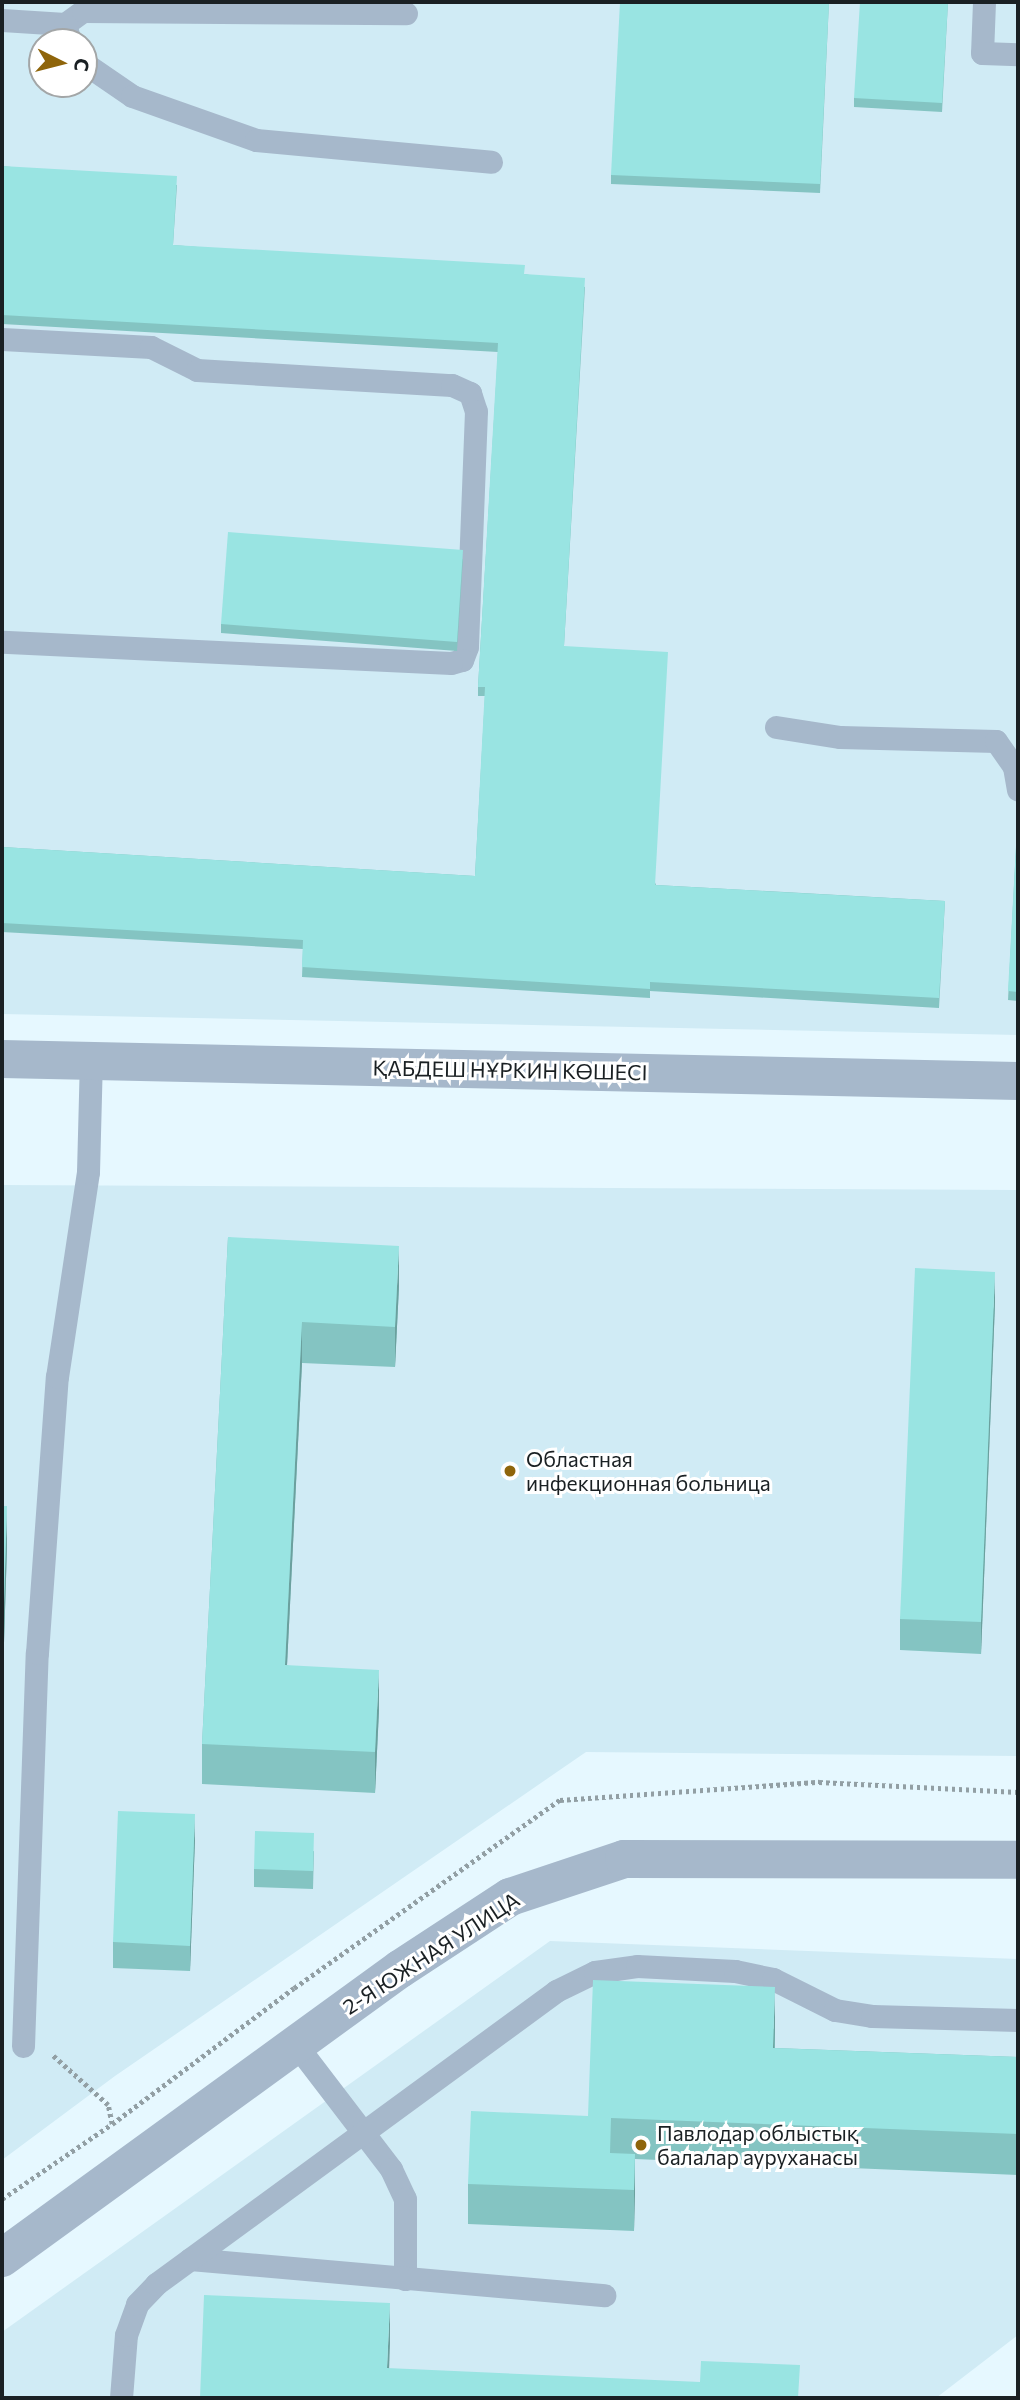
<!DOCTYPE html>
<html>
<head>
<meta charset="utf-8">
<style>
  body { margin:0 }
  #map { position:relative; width:1020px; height:2400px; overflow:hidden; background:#e6f8ff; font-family:Commissioner,sans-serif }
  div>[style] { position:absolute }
  .built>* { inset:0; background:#d0ebf5 }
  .path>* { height:4.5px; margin-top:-2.25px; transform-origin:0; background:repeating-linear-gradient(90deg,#929fa4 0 3.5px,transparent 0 7px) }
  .lane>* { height:23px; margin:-11.5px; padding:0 11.5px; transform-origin:11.5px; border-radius:11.5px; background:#a6b8cb }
  .street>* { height:38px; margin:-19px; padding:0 19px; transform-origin:19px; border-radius:19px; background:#a6b8cb }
  .wall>* { inset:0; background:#84c4c2 }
  .shaded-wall>* { inset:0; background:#6ba09e }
  .building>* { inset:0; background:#99e4e2 }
  .dots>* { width:19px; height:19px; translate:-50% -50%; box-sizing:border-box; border:4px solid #fff; border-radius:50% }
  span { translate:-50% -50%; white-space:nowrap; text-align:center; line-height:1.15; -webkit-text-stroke:6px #fff; paint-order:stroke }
  .street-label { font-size:21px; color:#1a2023 }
  .poi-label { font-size:21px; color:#1a2023 }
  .left { translate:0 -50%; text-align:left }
  .frame { position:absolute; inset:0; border:4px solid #1a2023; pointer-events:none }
  .north { position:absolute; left:28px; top:28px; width:70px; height:70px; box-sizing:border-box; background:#fff; border:2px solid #a3a6a7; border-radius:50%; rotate:96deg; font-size:19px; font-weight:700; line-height:28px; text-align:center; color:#1a2023 }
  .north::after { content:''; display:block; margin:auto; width:24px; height:32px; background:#8f650b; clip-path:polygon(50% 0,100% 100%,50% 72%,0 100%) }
</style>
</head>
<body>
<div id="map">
  <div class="built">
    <div style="clip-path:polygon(evenodd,2px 2px,1018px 2px,1018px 1035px,2px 1014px,2px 2px,42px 42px,84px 42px,84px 84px,42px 84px,42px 42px)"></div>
    <div style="clip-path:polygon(2px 1185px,1018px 1190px,1018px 1756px,586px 1752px,115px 2076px,2px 2160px)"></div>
    <div style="clip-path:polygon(550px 1941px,1018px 1959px,1018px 2335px,936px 2398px,2px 2398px,2px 2332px)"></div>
  </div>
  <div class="path">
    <div style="left:112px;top:2124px;width:227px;rotate:-36.8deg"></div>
    <div style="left:294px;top:1988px;width:326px;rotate:-35.3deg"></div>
    <div style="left:560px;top:1800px;width:260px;rotate:-4deg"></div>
    <div style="left:819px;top:1782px;width:199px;rotate:2.9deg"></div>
    <div style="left:2px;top:2199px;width:133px;rotate:-34.3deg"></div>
    <div style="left:112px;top:2124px;width:19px;rotate:-102deg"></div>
    <div style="left:108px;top:2105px;width:76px;rotate:-138.2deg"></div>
  </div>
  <div class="lane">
    <div style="left:984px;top:2px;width:51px;rotate:92.2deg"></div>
    <div style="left:982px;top:53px;width:36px;rotate:2deg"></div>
    <div style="left:2px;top:20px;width:63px;rotate:3.6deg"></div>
    <div style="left:65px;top:24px;width:19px;rotate:74deg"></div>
    <div style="left:65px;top:24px;width:22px;rotate:-36deg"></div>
    <div style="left:83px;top:11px;width:323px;rotate:0.4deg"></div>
    <div style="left:84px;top:63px;width:58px;rotate:34.5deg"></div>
    <div style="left:132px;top:96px;width:132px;rotate:19.5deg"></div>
    <div style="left:256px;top:140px;width:236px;rotate:5.3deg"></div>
    <div style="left:2px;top:339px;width:149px;rotate:3.1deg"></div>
    <div style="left:151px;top:347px;width:51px;rotate:26.6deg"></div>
    <div style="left:197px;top:370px;width:255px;rotate:3.4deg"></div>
    <div style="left:452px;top:385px;width:20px;rotate:24deg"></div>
    <div style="left:470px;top:393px;width:19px;rotate:72deg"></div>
    <div style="left:476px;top:411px;width:236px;rotate:92.2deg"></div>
    <div style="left:467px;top:647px;width:14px;rotate:111deg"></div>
    <div style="left:462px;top:660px;width:11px;rotate:165deg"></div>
    <div style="left:451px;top:663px;width:449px;rotate:-177.3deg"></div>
    <div style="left:776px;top:727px;width:65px;rotate:8.9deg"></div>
    <div style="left:840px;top:737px;width:156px;rotate:1.5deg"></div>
    <div style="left:996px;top:741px;width:32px;rotate:55deg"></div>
    <div style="left:1014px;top:767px;width:23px;rotate:80deg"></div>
    <div style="left:23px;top:2046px;width:393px;rotate:-88deg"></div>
    <div style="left:37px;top:1653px;width:277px;rotate:-85.9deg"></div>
    <div style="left:57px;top:1377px;width:207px;rotate:-81.4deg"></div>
    <div style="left:88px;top:1172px;width:111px;rotate:-88.5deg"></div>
    <div style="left:297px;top:2046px;width:155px;rotate:52.6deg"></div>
    <div style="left:391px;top:2169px;width:33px;rotate:65deg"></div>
    <div style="left:405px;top:2199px;width:80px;rotate:90deg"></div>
    <div style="left:190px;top:2259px;width:416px;rotate:5deg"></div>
    <div style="left:121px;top:2398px;width:63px;rotate:-85.5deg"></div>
    <div style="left:126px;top:2335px;width:33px;rotate:-70deg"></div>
    <div style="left:137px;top:2304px;width:28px;rotate:-46deg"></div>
    <div style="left:156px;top:2284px;width:496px;rotate:-36.2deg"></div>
    <div style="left:556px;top:1991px;width:43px;rotate:-26deg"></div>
    <div style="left:595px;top:1972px;width:42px;rotate:-8.1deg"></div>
    <div style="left:637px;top:1966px;width:98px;rotate:2.9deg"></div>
    <div style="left:735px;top:1971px;width:39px;rotate:12deg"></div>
    <div style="left:773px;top:1979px;width:69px;rotate:26.6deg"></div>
    <div style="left:835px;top:2010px;width:37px;rotate:9deg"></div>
    <div style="left:872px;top:2016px;width:146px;rotate:1.6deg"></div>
  </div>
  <div class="street">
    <div style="left:2px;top:1059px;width:1016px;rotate:1.24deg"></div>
    <div style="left:2px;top:2258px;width:492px;rotate:-36deg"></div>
    <div style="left:400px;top:1969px;width:131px;rotate:-33.2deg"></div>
    <div style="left:510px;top:1897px;width:120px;rotate:-18.4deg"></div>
    <div style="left:624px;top:1859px;width:394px;rotate:0.1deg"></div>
  </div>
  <div class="wall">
    <div style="clip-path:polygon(829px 2px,820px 193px,611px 184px,611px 175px)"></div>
    <div style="clip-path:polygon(948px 2px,942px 112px,854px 107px,854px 98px)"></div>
    <div style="clip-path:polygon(2px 166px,177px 185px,173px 245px,525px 274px,585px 287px,564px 646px,656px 885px,945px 901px,939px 1008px,650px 991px,650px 998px,302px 977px,303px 949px,2px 932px,2px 847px,475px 876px,485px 696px,478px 696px,478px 687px,498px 352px,2px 324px)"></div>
    <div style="clip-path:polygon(463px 559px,457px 651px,221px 633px,221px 624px)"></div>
    <div style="clip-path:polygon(1018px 810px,1018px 1001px,1008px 1000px)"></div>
    <div style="clip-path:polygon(228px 1237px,399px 1286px,395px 1367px,302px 1363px,287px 1665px,379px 1710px,375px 1793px,202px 1784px,202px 1744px)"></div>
    <div style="clip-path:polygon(995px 1303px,981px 1654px,900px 1650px,900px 1619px)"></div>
    <div style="clip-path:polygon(2px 1506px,7px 1547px,4px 1642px,2px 1642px)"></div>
    <div style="clip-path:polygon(195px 1839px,190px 1971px,113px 1968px,113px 1942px)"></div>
    <div style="clip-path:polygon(314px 1851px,313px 1889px,254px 1887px,254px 1869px)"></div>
    <div style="clip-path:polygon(775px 2028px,775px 2048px,1018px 2057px,1018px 2175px,635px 2159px,634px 2231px,468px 2224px,468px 2184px,588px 2116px)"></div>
  </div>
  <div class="shaded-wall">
    <div style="clip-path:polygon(399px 1246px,399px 1286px,395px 1367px,395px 1327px)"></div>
    <div style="clip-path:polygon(995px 1272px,995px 1303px,981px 1654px,981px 1622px)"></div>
    <div style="clip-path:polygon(302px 1322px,302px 1363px,285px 1706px,285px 1665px)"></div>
    <div style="clip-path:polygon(7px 1506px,7px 1547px,4px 1642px,4px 1602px)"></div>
    <div style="clip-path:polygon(379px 1670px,379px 1710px,375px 1793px,375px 1752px)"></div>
    <div style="clip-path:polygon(195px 1814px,195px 1839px,190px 1971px,190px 1946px)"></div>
    <div style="clip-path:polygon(775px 1987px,775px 2028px,773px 2088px,773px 2048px)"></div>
    <div style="clip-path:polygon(635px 2154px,635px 2194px,634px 2231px,634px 2190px)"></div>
    <div style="clip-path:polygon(390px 2303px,390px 2344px,388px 2398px,387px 2368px)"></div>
  </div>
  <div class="building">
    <div style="clip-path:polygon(620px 2px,829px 2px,820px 184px,611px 175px)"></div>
    <div style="clip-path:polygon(860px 2px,948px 2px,942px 103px,854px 98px)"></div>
    <div style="clip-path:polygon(2px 166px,177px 176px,173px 245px,525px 265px,524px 274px,585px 278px,564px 646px,668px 652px,655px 885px,945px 901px,939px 998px,650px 982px,650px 989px,302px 967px,303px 940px,2px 923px,2px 847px,475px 876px,485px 687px,478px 687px,498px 343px,2px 315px)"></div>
    <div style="clip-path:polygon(228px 532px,463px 550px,457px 642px,221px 624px)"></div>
    <div style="clip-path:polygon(1018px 810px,1018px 992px,1008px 991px)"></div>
    <div style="clip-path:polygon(228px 1237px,399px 1246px,395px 1327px,302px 1322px,285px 1665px,379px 1670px,375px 1752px,202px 1744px)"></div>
    <div style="clip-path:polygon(915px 1268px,995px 1272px,981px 1622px,900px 1619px)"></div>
    <div style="clip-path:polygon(2px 1506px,7px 1506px,4px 1602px,2px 1602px)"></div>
    <div style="clip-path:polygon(118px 1811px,195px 1814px,190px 1946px,113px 1942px)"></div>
    <div style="clip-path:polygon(255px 1831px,314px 1833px,313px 1871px,254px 1869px)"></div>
    <div style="clip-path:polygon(593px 1980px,775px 1987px,773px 2048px,1018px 2057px,1018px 2134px,611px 2118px,610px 2153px,635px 2154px,634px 2190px,468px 2184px,471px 2111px,588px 2116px)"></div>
    <div style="clip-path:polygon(204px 2295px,390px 2303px,387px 2368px,700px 2382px,701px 2361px,800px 2365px,798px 2398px,200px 2398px)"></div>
  </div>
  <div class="dots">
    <div style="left:510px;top:1471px;background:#8f650b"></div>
    <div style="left:641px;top:2145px;background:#8f650b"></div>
  </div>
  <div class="street-label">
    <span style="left:510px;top:1070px;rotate:1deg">ҚАБДЕШ НҰРКИН КӨШЕСІ</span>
    <span style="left:431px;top:1953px;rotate:-33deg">2-Я ЮЖНАЯ УЛИЦА</span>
  </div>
  <div class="poi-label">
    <span class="left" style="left:526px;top:1471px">Областная<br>инфекционная больница</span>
    <span class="left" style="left:657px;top:2145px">Павлодар облыстық<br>балалар ауруханасы</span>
  </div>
  <div class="frame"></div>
  <div class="north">С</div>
</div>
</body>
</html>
